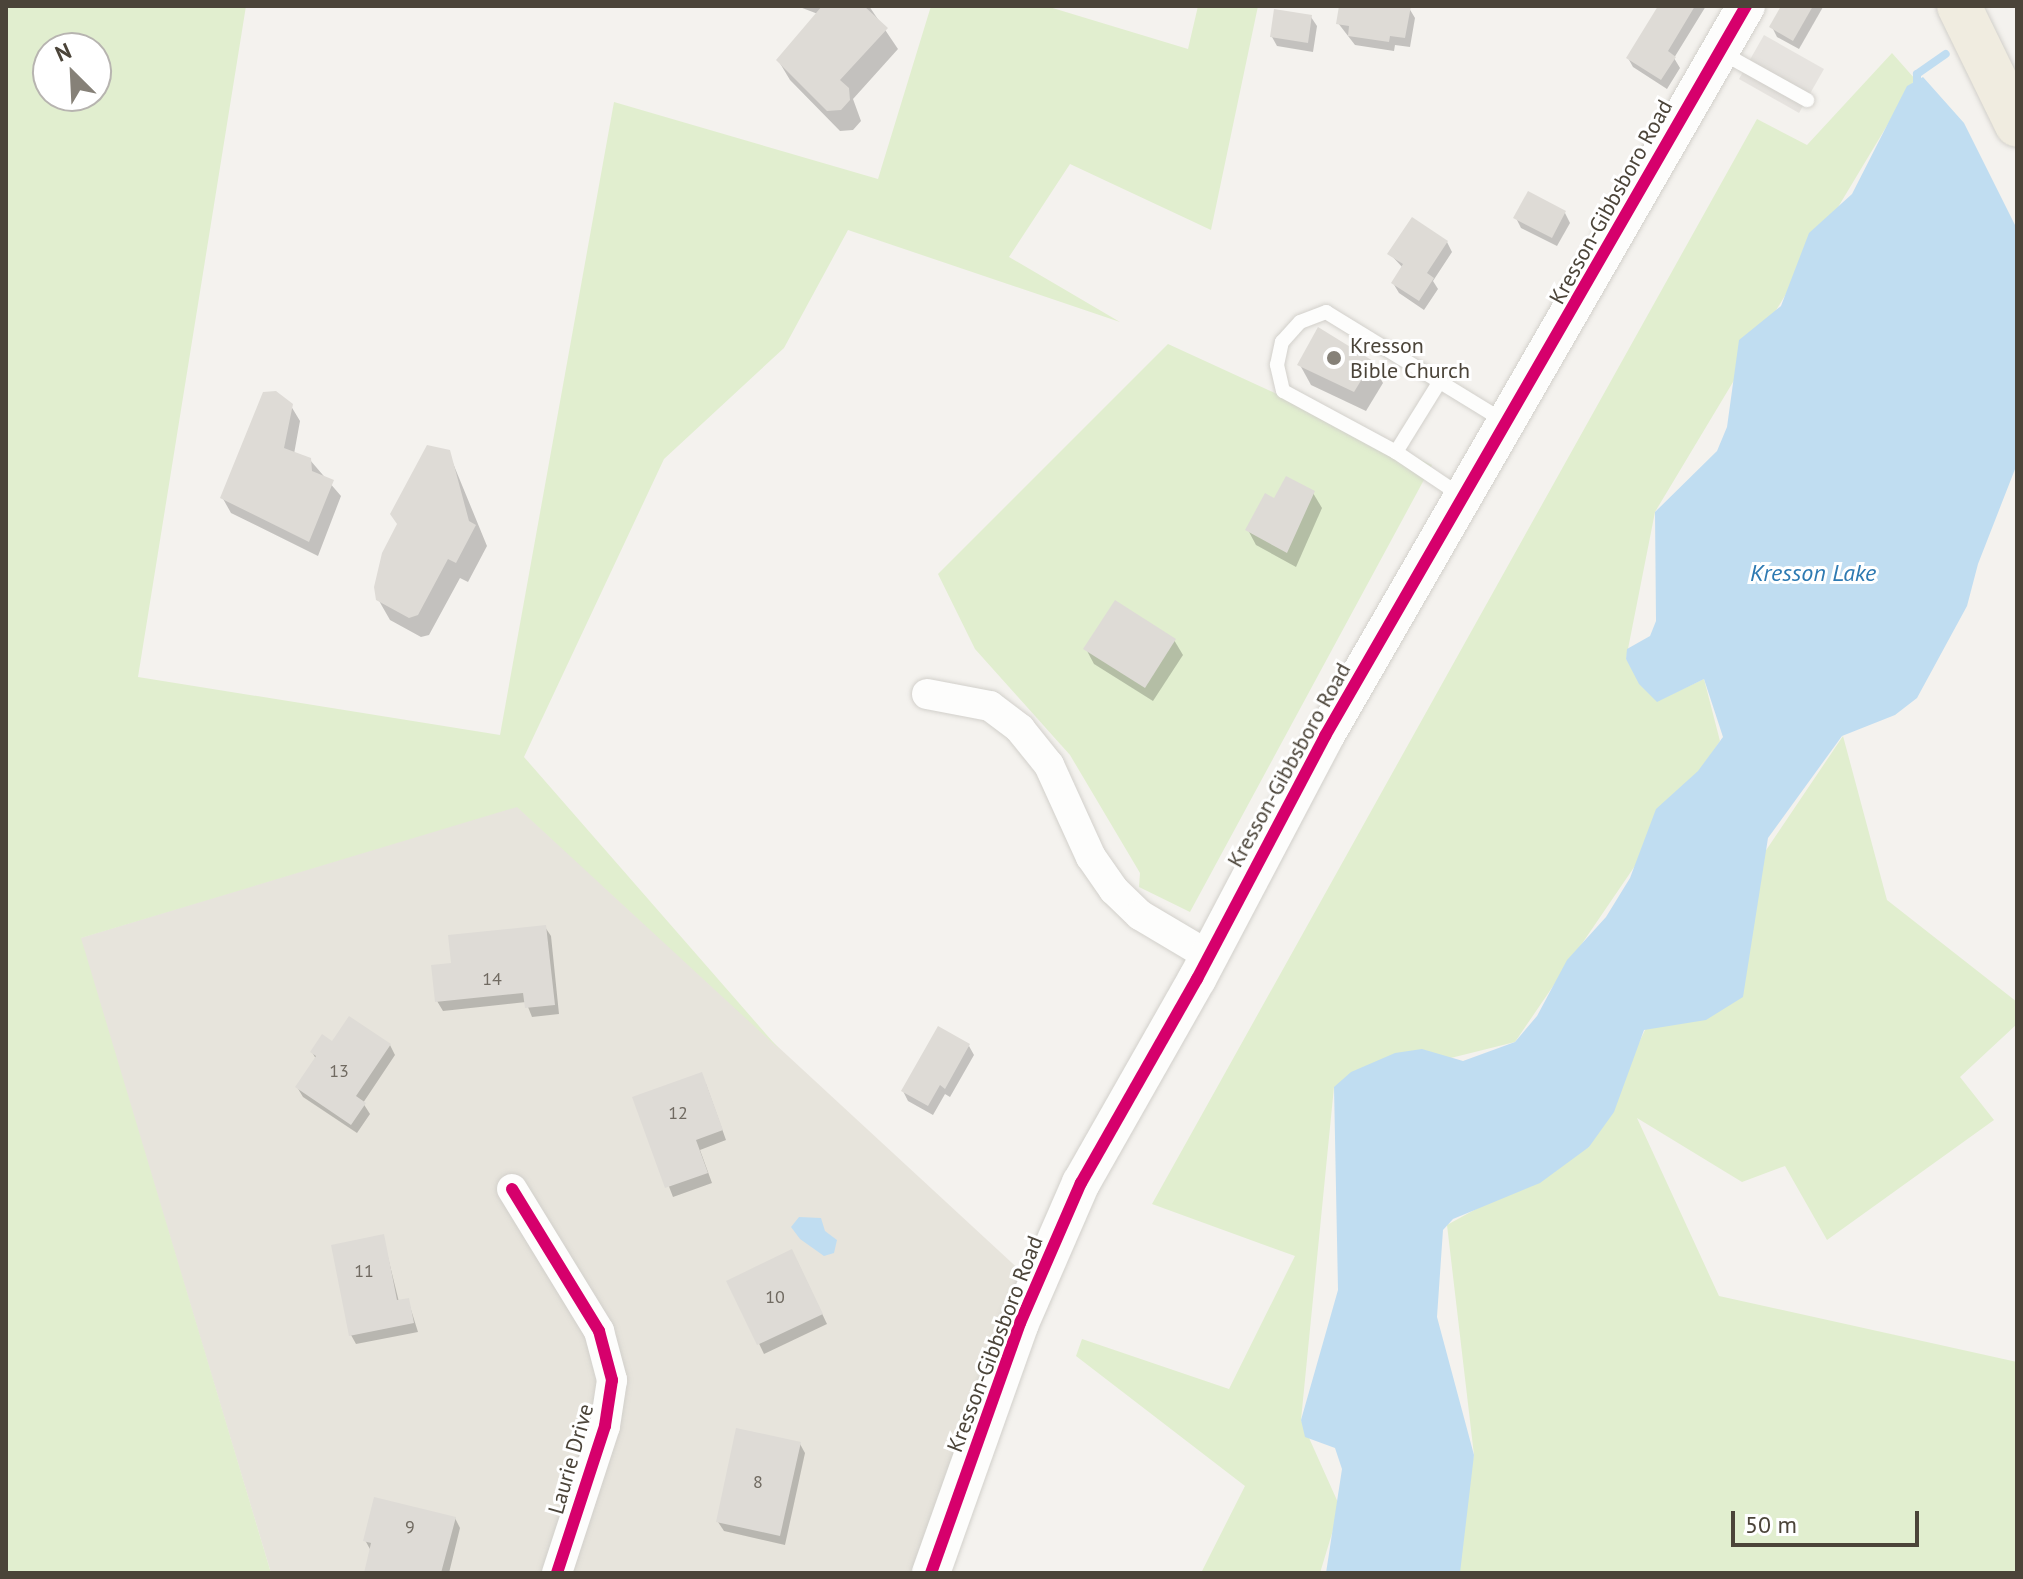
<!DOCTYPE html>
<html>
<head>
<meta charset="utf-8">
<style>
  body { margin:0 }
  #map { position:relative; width:2023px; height:1579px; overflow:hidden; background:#f4f2ee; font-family:"PT Sans",sans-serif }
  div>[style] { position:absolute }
  .residential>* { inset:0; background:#e7e4dc }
  .green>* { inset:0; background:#e1eecf }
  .parking>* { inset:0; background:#e6e3df }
  .water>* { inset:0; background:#c0ddf1 }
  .shadow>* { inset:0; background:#0003 }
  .stream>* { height:8px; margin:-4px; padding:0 4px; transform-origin:4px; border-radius:4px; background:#c0ddf1 }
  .building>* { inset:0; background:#dedbd6 }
  .roads { filter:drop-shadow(0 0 2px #d2d0cb) drop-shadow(0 0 2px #d2d0cb) }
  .service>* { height:14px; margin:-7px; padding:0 7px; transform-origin:7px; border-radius:7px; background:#fdfdfc }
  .minor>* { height:30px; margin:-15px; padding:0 15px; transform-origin:15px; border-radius:15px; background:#fdfdfc }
  .tertiary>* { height:38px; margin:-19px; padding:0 19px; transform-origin:19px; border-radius:19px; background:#fdfdfc }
  .trunk>* { height:44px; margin:-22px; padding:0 22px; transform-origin:22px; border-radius:22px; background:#f0ece0 }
  .cycleway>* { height:12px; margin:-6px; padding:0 6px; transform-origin:6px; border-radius:6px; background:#d6006c }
  .dots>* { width:22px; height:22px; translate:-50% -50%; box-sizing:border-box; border:4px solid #fff; border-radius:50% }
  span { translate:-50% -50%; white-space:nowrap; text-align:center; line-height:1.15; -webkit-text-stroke:6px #fff; paint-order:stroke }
  .number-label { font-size:18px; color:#706a61 }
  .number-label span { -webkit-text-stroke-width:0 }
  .street-label { font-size:22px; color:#4b4439 }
  .poi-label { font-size:22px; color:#4b4439 }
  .left { translate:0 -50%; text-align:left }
  .water-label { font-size:24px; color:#2e7ab2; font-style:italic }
  .frame { position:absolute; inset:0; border:8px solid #4b4439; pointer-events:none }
  .north { position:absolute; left:32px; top:32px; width:80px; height:80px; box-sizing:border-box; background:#fff; border:2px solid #b7b4b0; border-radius:50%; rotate:336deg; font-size:22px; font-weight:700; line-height:32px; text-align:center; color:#4b4439 }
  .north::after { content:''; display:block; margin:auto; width:28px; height:36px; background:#868178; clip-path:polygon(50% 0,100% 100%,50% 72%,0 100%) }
  .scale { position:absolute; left:1731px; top:1511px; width:188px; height:36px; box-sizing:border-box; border:4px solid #4b4439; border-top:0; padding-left:10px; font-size:24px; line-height:28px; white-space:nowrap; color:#4b4439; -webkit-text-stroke:6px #fff; paint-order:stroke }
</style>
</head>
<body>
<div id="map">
  <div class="residential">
    <div style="clip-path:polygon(517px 806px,1036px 1285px,931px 1573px,271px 1573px,80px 938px)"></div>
  </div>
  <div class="green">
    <div style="clip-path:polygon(evenodd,6px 6px,246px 6px,138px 677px,500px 735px,614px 102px,878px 179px,931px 6px,1046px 6px,1188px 49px,1198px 6px,1258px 6px,1211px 230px,1070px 164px,1009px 257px,1120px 322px,848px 230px,784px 348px,664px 459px,524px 757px,780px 1050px,517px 807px,81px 938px,271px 1573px,6px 1573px,6px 6px,48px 48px,96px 48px,96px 96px,48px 96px,48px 48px)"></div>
    <div style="clip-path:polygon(1892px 53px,1915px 79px,1655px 512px,1626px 659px,1657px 701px,1704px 679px,1720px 741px,1515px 1042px,1334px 1087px,1301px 1420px,1340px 1507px,1320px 1573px,1201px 1573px,1245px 1486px,1076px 1356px,1082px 1339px,1229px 1389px,1295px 1256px,1152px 1204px,1757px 119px,1807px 145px)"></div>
    <div style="clip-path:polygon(1168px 344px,1432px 465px,1190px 912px,1139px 887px,1140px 873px,1070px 755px,975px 649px,938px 574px)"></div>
    <div style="clip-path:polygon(1843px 736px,1887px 900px,2017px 1002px,2017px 1024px,1960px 1077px,1994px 1120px,1827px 1240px,1785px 1166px,1742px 1182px,1637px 1118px,1719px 1296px,2017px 1362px,2017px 1573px,1447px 1573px,1474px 1455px,1447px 1225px,1589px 1147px,1645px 1030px)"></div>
  </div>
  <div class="parking">
    <div style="clip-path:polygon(1764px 35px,1824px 69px,1799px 113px,1739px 79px)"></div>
  </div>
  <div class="water">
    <div style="clip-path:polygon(1923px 77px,1964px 123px,2017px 229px,2017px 464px,1978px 564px,1967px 606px,1917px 698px,1895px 715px,1842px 736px,1768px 838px,1743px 997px,1706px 1020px,1644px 1030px,1614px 1112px,1589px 1147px,1540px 1183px,1453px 1219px,1443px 1230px,1437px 1317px,1474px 1455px,1460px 1573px,1326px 1573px,1342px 1469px,1335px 1448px,1305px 1437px,1301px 1420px,1338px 1290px,1334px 1087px,1351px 1072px,1395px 1053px,1422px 1049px,1463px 1061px,1515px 1042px,1537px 1016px,1567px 960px,1606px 917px,1630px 878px,1656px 809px,1698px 771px,1723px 737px,1704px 679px,1657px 702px,1639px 684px,1626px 659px,1627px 649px,1650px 636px,1656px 621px,1655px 512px,1717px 451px,1727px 427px,1739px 340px,1781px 306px,1809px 233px,1852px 194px,1907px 86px)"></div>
    <div style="clip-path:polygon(799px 1217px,821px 1218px,825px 1231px,837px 1240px,834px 1253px,824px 1256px,800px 1239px,791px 1227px)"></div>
  </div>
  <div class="shadow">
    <div style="clip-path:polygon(797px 6px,869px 6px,898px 49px,853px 99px,861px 121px,853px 130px,840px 131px,790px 80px,778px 60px,818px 14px)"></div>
    <div style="clip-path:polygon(1341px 6px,1409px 8px,1415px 18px,1410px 47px,1395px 45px,1394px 51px,1355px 45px,1338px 23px)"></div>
    <div style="clip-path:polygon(1659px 6px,1706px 6px,1674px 58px,1680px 68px,1667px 89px,1633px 67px,1628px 58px)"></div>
    <div style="clip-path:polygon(1784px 6px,1823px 7px,1799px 49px,1777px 37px,1772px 27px)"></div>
    <div style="clip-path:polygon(1311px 17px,1317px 26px,1313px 52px,1277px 46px,1272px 37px)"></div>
    <div style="clip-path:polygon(1565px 213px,1570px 223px,1557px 246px,1521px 228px,1516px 218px)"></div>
    <div style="clip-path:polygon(1447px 242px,1452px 252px,1433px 281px,1438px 289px,1424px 310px,1399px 293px,1393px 283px,1403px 268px,1390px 254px)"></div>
    <div style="clip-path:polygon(1318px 330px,1371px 362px,1383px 383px,1366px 411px,1311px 385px,1300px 365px)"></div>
    <div style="clip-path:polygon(291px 406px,300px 421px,294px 454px,310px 460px,341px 496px,318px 556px,231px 513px,222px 497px)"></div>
    <div style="clip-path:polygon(448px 451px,487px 546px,468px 582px,460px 578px,429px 635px,421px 637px,390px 620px,378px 599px)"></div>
    <div style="clip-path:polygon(1313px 493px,1322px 508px,1296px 567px,1256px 545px,1248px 530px,1275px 500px)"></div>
    <div style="clip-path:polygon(1174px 640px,1183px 655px,1153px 701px,1094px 664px,1086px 649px)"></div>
    <div style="clip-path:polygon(545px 927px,551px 936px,559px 1014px,532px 1017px,526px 1002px,443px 1011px,437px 1001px)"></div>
    <div style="clip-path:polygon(332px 1044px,390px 1045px,395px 1055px,363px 1103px,370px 1114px,357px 1133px,303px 1097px,297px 1087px,316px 1059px,312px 1052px)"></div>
    <div style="clip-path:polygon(969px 1046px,974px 1055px,950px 1097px,945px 1094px,933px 1115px,908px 1101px,903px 1091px)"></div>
    <div style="clip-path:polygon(706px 1084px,726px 1140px,700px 1150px,712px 1183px,673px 1197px,635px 1098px)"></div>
    <div style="clip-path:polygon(383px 1237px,399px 1302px,408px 1300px,418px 1332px,356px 1344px,351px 1335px)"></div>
    <div style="clip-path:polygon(797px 1261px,827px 1324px,764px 1354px,729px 1281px)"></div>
    <div style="clip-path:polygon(800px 1444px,805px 1453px,785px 1545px,724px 1531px,718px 1522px)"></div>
    <div style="clip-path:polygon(455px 1518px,460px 1528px,449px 1573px,366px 1573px,371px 1551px,365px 1540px)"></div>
  </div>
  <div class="stream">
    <div style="left:1917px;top:88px;width:14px;rotate:-90deg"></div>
    <div style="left:1917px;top:74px;width:35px;rotate:-35deg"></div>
  </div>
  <div class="building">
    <div style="clip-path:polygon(822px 6px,864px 6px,888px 28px,840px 80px,849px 88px,850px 100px,841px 110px,827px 111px,776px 60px)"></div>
    <div style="clip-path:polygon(1339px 6px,1411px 6px,1405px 38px,1390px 36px,1389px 42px,1348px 36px,1349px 26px,1336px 24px)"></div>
    <div style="clip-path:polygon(1658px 6px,1695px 6px,1668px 51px,1676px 57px,1661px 80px,1626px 58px)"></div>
    <div style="clip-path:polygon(1781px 6px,1813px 6px,1793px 41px,1769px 27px)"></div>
    <div style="clip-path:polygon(1274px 9px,1312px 15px,1308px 43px,1270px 37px)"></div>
    <div style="clip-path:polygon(1528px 191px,1566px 211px,1552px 238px,1513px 218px)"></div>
    <div style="clip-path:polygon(1412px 217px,1448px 241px,1427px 273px,1434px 278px,1419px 301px,1391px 283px,1403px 264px,1387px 254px)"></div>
    <div style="clip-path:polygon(1318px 327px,1373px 361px,1354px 392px,1297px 365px)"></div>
    <div style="clip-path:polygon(276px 391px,293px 404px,284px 448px,311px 458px,312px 471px,334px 480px,309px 542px,220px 498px,263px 392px)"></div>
    <div style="clip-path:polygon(427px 445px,450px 450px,469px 521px,476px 525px,456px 563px,448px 559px,418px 615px,409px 618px,376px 600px,374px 587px,382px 553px,397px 524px,390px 514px)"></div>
    <div style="clip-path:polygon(1286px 476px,1315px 491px,1287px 553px,1245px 530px,1265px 493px,1274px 498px)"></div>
    <div style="clip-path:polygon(1115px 600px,1176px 639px,1145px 688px,1083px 649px)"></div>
    <div style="clip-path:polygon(546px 925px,555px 1005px,525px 1008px,523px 993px,435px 1002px,431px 965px,451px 963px,448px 935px)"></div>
    <div style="clip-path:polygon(349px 1016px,391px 1044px,356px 1096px,366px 1103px,351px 1125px,295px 1087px,316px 1056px,310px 1052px,322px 1034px,332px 1041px)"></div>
    <div style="clip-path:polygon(938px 1026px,970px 1044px,945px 1089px,940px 1085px,928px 1106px,901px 1091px)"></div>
    <div style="clip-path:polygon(702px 1072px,723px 1130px,696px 1140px,708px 1173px,665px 1188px,632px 1097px)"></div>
    <div style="clip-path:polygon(384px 1234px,397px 1300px,409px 1298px,414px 1323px,349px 1336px,331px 1245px)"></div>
    <div style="clip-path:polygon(792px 1249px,823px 1314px,757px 1345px,726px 1281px)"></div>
    <div style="clip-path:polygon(736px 1428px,801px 1442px,780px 1536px,716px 1522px)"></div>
    <div style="clip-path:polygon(374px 1497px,456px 1517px,441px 1573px,364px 1573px,371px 1543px,363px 1541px)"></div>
  </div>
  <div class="roads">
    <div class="service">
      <div style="left:1719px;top:51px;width:101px;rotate:29.1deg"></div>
      <div style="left:1396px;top:452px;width:84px;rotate:-58.2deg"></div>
      <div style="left:1463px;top:497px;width:81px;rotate:-146.1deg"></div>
      <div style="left:1396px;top:452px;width:128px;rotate:-151.6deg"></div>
      <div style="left:1283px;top:391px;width:27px;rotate:-103deg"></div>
      <div style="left:1277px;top:365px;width:24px;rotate:-78deg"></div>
      <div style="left:1282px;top:342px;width:27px;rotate:-48deg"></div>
      <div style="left:1300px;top:322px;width:28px;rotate:-21deg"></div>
      <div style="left:1326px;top:312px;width:209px;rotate:31.5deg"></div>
    </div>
    <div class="minor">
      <div style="left:927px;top:694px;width:64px;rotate:10.8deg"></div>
      <div style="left:990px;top:706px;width:38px;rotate:37deg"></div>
      <div style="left:1020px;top:729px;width:46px;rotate:51.1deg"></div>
      <div style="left:1049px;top:765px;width:101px;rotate:65.5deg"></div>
      <div style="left:1091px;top:857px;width:40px;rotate:55.1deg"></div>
      <div style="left:1114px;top:890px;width:36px;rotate:44deg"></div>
      <div style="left:1140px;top:915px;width:80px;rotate:30.7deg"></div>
      <div style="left:512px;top:1189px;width:167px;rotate:58.5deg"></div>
      <div style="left:599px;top:1331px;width:51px;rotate:75.1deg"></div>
      <div style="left:612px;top:1380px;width:47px;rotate:98.7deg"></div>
      <div style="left:605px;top:1426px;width:155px;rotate:108.1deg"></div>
    </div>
    <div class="tertiary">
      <div style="left:931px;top:1573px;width:265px;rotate:-70.4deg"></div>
      <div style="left:1020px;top:1323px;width:153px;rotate:-66.5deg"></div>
      <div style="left:1081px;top:1183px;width:235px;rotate:-60.4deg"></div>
      <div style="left:1197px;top:979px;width:275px;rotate:-62.2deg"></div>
      <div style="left:1325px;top:736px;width:843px;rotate:-60.03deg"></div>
    </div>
    <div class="trunk">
      <div style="left:1959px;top:6px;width:132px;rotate:64deg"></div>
    </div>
  </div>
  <div class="cycleway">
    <div style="left:512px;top:1189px;width:167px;rotate:58.5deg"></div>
    <div style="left:599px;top:1331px;width:51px;rotate:75.1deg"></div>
    <div style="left:612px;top:1380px;width:47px;rotate:98.7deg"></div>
    <div style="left:605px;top:1426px;width:155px;rotate:108.1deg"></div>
    <div style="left:931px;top:1573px;width:265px;rotate:-70.4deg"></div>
    <div style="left:1020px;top:1323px;width:153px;rotate:-66.5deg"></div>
    <div style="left:1081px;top:1183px;width:235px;rotate:-60.4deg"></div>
    <div style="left:1197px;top:979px;width:275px;rotate:-62.2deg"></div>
    <div style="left:1325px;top:736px;width:843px;rotate:-60.03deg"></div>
  </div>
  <div class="dots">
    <div style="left:1334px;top:358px;background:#868178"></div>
  </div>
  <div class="number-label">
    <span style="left:492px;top:979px">14</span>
    <span style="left:339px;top:1071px">13</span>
    <span style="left:678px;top:1113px">12</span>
    <span style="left:364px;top:1271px">11</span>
    <span style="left:775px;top:1297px">10</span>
    <span style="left:758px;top:1482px">8</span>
    <span style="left:410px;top:1527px">9</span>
  </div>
  <div class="street-label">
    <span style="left:1611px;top:202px;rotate:-61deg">Kresson-Gibbsboro Road</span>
    <span style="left:1289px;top:765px;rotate:-61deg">Kresson-Gibbsboro Road</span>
    <span style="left:995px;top:1344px;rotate:-69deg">Kresson-Gibbsboro Road</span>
    <span style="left:571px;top:1459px;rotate:-74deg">Laurie Drive</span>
  </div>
  <div class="poi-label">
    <span class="left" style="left:1350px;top:358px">Kresson<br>Bible Church</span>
  </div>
  <div class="water-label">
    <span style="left:1813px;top:573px">Kresson Lake</span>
  </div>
  <div class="frame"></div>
  <div class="north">N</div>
  <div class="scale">50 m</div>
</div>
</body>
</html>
